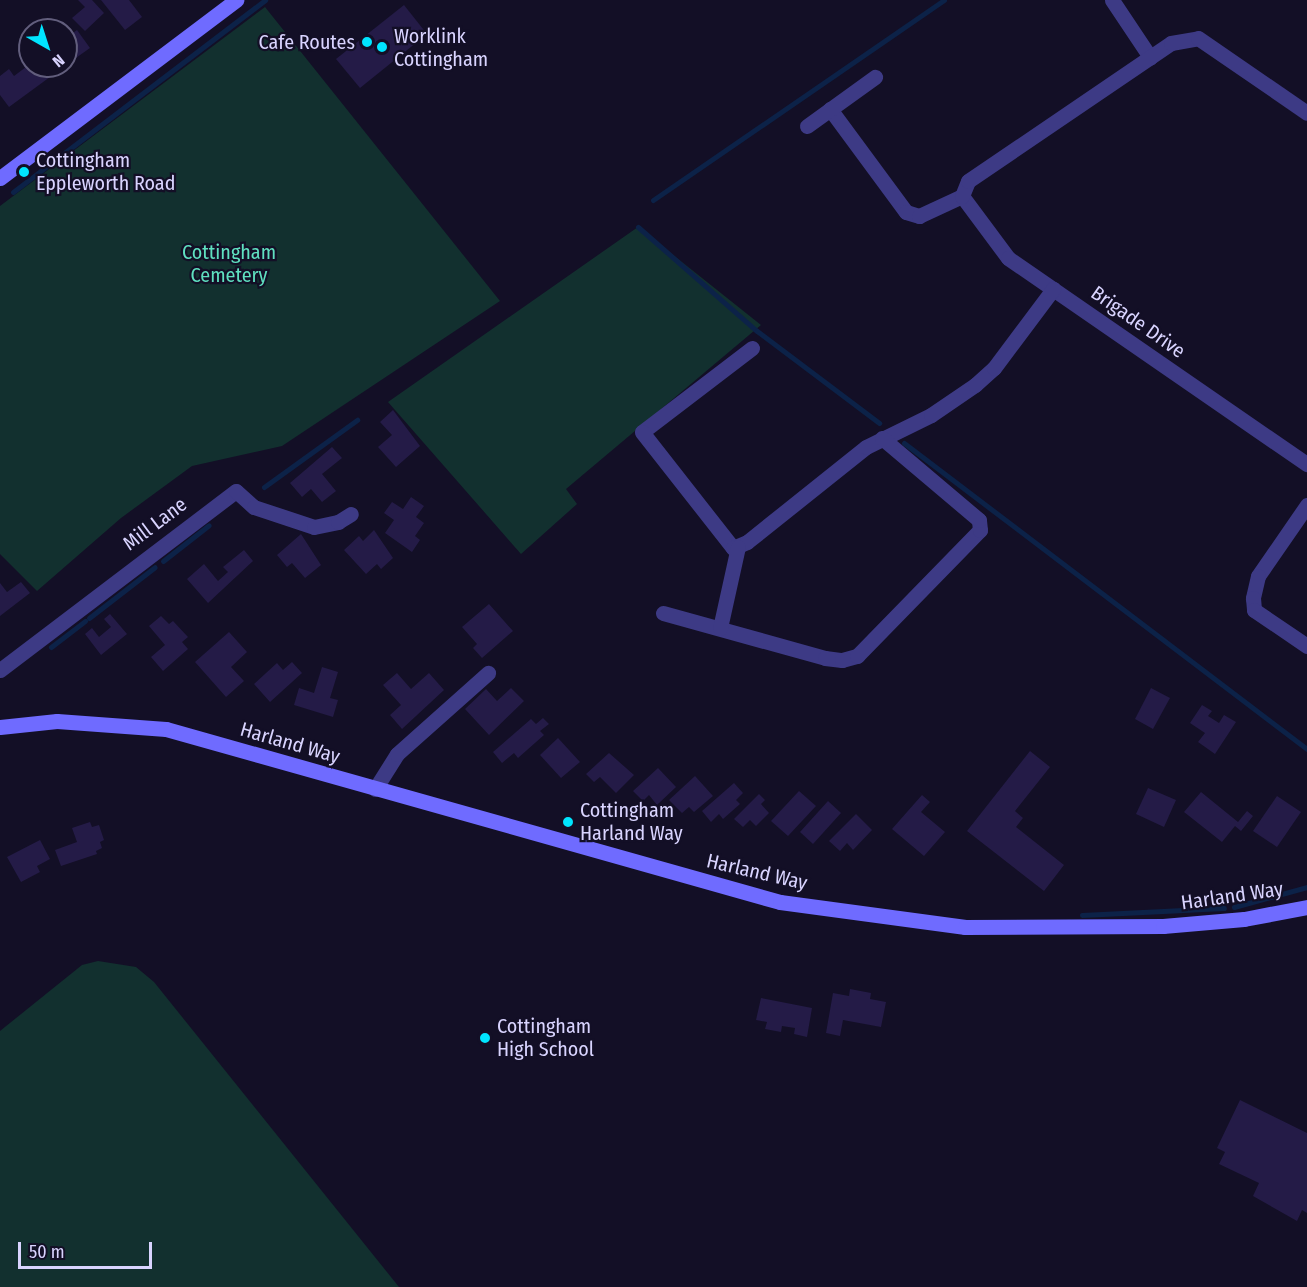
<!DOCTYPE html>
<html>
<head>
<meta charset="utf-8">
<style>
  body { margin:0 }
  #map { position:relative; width:1307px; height:1287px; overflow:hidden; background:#130f26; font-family:"Fira Sans Condensed",sans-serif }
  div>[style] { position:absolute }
  .green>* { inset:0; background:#12302f }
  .stream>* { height:5px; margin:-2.5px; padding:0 2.5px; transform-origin:2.5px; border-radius:2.5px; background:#0c2248 }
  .building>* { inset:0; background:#241b47 }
  .street>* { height:15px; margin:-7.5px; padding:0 7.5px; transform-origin:7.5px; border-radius:7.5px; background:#3d3a85 }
  .secondary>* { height:15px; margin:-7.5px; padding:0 7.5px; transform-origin:7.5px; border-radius:7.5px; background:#6f6bff }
  .dots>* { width:16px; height:16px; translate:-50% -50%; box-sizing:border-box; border:3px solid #130f26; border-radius:50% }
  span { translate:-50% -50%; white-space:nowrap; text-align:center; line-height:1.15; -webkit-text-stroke:4.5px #130f26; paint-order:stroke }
  .poi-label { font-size:20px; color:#d9d4ff }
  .left { translate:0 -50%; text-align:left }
  .right { translate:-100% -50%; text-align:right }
  .park-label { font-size:20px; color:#5fe0c0 }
  .street-label { font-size:20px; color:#d9d4ff }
  .north { position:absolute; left:18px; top:18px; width:60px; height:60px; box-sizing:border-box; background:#130f26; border:2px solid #625e7d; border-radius:50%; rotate:141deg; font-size:16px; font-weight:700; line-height:24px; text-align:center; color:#d9d4ff }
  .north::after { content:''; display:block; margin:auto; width:21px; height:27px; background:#00e5ff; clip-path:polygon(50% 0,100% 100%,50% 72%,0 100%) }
  .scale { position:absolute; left:18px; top:1242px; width:134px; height:27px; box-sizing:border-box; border:3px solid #d9d4ff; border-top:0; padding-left:8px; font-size:18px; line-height:21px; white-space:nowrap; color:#d9d4ff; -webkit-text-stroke:4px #130f26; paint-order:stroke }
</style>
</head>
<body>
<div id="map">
  <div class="green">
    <div style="clip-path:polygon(265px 7px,500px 301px,282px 446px,192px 466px,121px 518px,37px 591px,0 554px,0 206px)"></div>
    <div style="clip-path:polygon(638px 227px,761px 325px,566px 489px,577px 504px,521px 554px,388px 402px)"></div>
    <div style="clip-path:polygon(98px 961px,136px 967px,154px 982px,399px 1287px,0 1287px,0 1031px,82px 965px)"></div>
  </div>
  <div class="stream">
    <div style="left:13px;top:192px;width:317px;rotate:-37.3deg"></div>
    <div style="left:653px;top:200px;width:353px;rotate:-34.5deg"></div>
    <div style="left:638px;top:227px;width:158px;rotate:41.2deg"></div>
    <div style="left:757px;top:331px;width:153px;rotate:37deg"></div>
    <div style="left:904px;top:443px;width:506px;rotate:37.21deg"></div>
    <div style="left:264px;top:487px;width:115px;rotate:-35.8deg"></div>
    <div style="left:163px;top:561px;width:58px;rotate:-38deg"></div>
    <div style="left:89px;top:618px;width:83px;rotate:-37.7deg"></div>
    <div style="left:51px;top:647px;width:43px;rotate:-37.4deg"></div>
    <div style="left:1234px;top:907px;width:76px;rotate:-15.3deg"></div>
    <div style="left:1082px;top:915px;width:142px;rotate:-2.8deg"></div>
  </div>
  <div class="building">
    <div style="clip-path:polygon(78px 0,92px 0,104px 13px,85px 31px,72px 18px,85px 7px)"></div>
    <div style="clip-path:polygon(101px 0,129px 0,142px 17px,125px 30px)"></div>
    <div style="clip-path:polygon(404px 5px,427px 34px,360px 88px,336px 59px)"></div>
    <div style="clip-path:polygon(77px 30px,90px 48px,66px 65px,66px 38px)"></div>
    <div style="clip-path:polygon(30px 64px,65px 66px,9px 107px,0 95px,0 76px,9px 69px,14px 76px)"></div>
    <div style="clip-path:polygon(393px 410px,420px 446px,396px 467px,378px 447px,392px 435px,380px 422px)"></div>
    <div style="clip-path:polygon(332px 447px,342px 458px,322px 474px,336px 491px,322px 502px,311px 489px,302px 497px,290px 483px)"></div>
    <div style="clip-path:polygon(411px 497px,424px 506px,416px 517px,424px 523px,415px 536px,420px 540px,412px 552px,385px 533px,394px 520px,384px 513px,392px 502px,403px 509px)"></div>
    <div style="clip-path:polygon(374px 530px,393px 558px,381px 569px,377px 564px,366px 574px,344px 550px,359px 536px,363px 541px)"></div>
    <div style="clip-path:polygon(301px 534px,321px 565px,305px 578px,292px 563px,287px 567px,277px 555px)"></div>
    <div style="clip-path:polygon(244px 550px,253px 561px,208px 603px,187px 579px,204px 564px,218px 581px,228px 572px,223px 567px)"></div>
    <div style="clip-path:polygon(21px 582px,30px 593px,0 616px,0 583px,7px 592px)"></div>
    <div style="clip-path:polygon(489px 604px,513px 631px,482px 658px,473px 648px,477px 644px,462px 627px)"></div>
    <div style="clip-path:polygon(110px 614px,127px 634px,101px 655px,85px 634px,92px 628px,99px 637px,111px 627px,104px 619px)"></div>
    <div style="clip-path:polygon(161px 616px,169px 624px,173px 621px,188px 637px,182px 642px,188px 649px,163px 671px,151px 657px,165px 645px,149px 626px)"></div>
    <div style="clip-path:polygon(229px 632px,247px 652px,231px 667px,244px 681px,226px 697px,195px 662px)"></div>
    <div style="clip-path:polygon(292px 662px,302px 673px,270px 702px,254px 684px,277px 663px,283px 670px)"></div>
    <div style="clip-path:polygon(322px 667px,338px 672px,330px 698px,338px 700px,333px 717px,294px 705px,299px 688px,314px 693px)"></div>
    <div style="clip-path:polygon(397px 673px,411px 689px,429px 673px,444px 690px,402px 729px,390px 715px,401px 705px,383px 685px)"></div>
    <div style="clip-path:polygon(511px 688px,524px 701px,489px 735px,465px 709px,486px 689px,497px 701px)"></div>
    <div style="clip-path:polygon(1151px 688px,1170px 698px,1153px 729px,1135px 719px)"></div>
    <div style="clip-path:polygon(1202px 705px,1212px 711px,1208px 716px,1219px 723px,1224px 715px,1236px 722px,1215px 754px,1198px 742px,1205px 733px,1190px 723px)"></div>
    <div style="clip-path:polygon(543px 718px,549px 724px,540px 731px,544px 735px,518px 758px,514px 753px,502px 763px,493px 752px,531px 719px,536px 724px)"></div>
    <div style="clip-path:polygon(558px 738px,580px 762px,561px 778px,540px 755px)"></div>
    <div style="clip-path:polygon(1030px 751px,1050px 767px,1015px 811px,1023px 818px,1016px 827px,1064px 865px,1044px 891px,967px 831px)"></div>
    <div style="clip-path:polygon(609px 753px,634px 775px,616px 793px,600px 777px,594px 782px,586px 774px)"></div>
    <div style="clip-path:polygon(658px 768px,676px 787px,657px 805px,649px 795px,643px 801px,633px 791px)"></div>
    <div style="clip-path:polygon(695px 776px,713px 796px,694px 812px,689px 807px,682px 813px,669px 800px)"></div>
    <div style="clip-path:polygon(734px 783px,743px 793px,736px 800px,740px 804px,723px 819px,719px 814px,711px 822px,702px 811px)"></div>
    <div style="clip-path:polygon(1148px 788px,1176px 800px,1164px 827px,1136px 814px)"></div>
    <div style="clip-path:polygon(799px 791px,816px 806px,788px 836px,771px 821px)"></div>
    <div style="clip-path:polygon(1201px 792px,1238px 822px,1247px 811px,1253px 816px,1241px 831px,1235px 826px,1222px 842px,1184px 812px)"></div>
    <div style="clip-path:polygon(759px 794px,765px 800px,761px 804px,769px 813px,756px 826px,750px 820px,743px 827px,734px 819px)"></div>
    <div style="clip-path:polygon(922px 795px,930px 802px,921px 812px,945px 832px,924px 856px,892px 829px)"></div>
    <div style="clip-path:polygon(1277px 796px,1301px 812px,1277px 847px,1253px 831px)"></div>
    <div style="clip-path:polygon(828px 801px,841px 813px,813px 844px,800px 832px)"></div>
    <div style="clip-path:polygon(856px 814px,872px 830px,853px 850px,847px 843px,840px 851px,829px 841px)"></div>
    <div style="clip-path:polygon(90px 822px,92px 827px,99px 825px,104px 840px,100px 842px,102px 848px,96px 851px,97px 854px,61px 866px,55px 850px,77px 842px,72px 828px)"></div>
    <div style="clip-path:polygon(40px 840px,50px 859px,37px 866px,40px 872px,21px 882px,7px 857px)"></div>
    <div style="clip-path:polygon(850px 989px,871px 993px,870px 999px,886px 1002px,881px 1027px,843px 1020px,840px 1036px,826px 1033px,833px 993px,849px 996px)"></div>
    <div style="clip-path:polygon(761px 998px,812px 1008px,807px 1037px,794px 1034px,795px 1028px,782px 1026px,781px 1032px,765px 1029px,767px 1022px,756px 1020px)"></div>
    <div style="clip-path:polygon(1240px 1100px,1307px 1133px,1307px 1213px,1302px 1210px,1297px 1221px,1253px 1196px,1259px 1183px,1219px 1164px,1225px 1152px,1217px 1148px)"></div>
  </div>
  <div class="street">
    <div style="left:1112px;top:0;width:69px;rotate:56.3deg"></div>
    <div style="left:830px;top:109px;width:128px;rotate:53.6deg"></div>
    <div style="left:906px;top:212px;width:14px;rotate:17deg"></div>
    <div style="left:919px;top:216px;width:47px;rotate:-24.9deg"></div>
    <div style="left:807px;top:126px;width:84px;rotate:-35.8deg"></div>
    <div style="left:962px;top:196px;width:77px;rotate:53.4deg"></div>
    <div style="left:1008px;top:258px;width:363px;rotate:34.6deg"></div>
    <div style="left:962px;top:196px;width:16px;rotate:-68deg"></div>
    <div style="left:968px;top:181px;width:245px;rotate:-34.2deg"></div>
    <div style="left:1171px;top:43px;width:27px;rotate:-10deg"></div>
    <div style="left:1198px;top:38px;width:132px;rotate:34.5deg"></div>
    <div style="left:752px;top:348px;width:138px;rotate:142.6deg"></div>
    <div style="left:642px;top:432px;width:147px;rotate:51.9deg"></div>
    <div style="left:733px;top:548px;width:15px;rotate:-23deg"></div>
    <div style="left:747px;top:542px;width:152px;rotate:-38.6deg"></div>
    <div style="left:866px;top:447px;width:72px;rotate:-26.2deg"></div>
    <div style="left:931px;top:415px;width:53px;rotate:-34.3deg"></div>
    <div style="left:975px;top:385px;width:25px;rotate:-42deg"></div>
    <div style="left:994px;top:368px;width:99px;rotate:-53.2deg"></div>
    <div style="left:1307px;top:505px;width:86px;rotate:124.6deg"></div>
    <div style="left:1258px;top:576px;width:23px;rotate:103deg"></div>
    <div style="left:1253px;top:598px;width:12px;rotate:85deg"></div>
    <div style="left:1254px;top:610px;width:64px;rotate:34.2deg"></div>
    <div style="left:663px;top:613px;width:168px;rotate:15.5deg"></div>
    <div style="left:825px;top:658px;width:17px;rotate:7deg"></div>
    <div style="left:842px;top:660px;width:16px;rotate:-15deg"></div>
    <div style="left:857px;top:656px;width:176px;rotate:-45.7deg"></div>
    <div style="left:980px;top:530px;width:10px;rotate:-96deg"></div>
    <div style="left:979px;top:520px;width:127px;rotate:-139.8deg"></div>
    <div style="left:720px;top:628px;width:83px;rotate:-77.5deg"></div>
    <div style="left:0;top:670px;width:296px;rotate:-37.2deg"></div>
    <div style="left:236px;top:491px;width:24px;rotate:42deg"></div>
    <div style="left:254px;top:507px;width:63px;rotate:18.4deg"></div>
    <div style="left:314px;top:527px;width:25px;rotate:-12deg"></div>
    <div style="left:338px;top:522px;width:15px;rotate:-32deg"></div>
    <div style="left:375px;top:789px;width:41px;rotate:-57.8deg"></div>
    <div style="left:397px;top:754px;width:122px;rotate:-41.7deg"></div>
  </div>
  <div class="secondary">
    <div style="left:0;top:178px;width:296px;rotate:-37deg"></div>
    <div style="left:0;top:727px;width:57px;rotate:-6deg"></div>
    <div style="left:57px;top:721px;width:109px;rotate:4.2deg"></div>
    <div style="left:166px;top:729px;width:638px;rotate:15.74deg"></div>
    <div style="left:780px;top:902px;width:187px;rotate:7.7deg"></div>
    <div style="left:965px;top:927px;width:198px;rotate:-0.3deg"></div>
    <div style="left:1163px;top:926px;width:81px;rotate:-4.9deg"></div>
    <div style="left:1244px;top:919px;width:64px;rotate:-10.8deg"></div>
  </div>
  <div class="dots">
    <div style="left:367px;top:42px;background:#00e5ff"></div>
    <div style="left:382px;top:47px;background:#00e5ff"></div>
    <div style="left:24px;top:172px;background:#00e5ff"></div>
    <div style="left:568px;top:822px;background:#00e5ff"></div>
    <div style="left:485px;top:1038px;background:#00e5ff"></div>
  </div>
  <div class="poi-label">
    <span class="left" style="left:394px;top:48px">Worklink<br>Cottingham</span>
    <span class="right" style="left:355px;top:42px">Cafe Routes</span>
    <span class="left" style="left:36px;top:172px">Cottingham<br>Eppleworth Road</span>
    <span class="left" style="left:580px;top:822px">Cottingham<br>Harland Way</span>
    <span class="left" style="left:497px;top:1038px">Cottingham<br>High School</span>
  </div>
  <div class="park-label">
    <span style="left:229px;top:264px">Cottingham<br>Cemetery</span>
  </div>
  <div class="street-label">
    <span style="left:1138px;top:322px;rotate:35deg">Brigade Drive</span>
    <span style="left:155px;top:524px;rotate:-37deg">Mill Lane</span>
    <span style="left:290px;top:743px;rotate:16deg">Harland Way</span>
    <span style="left:757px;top:872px;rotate:13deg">Harland Way</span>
    <span style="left:1232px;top:896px;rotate:-8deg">Harland Way</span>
  </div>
  <div class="north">N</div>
  <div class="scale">50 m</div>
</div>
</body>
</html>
